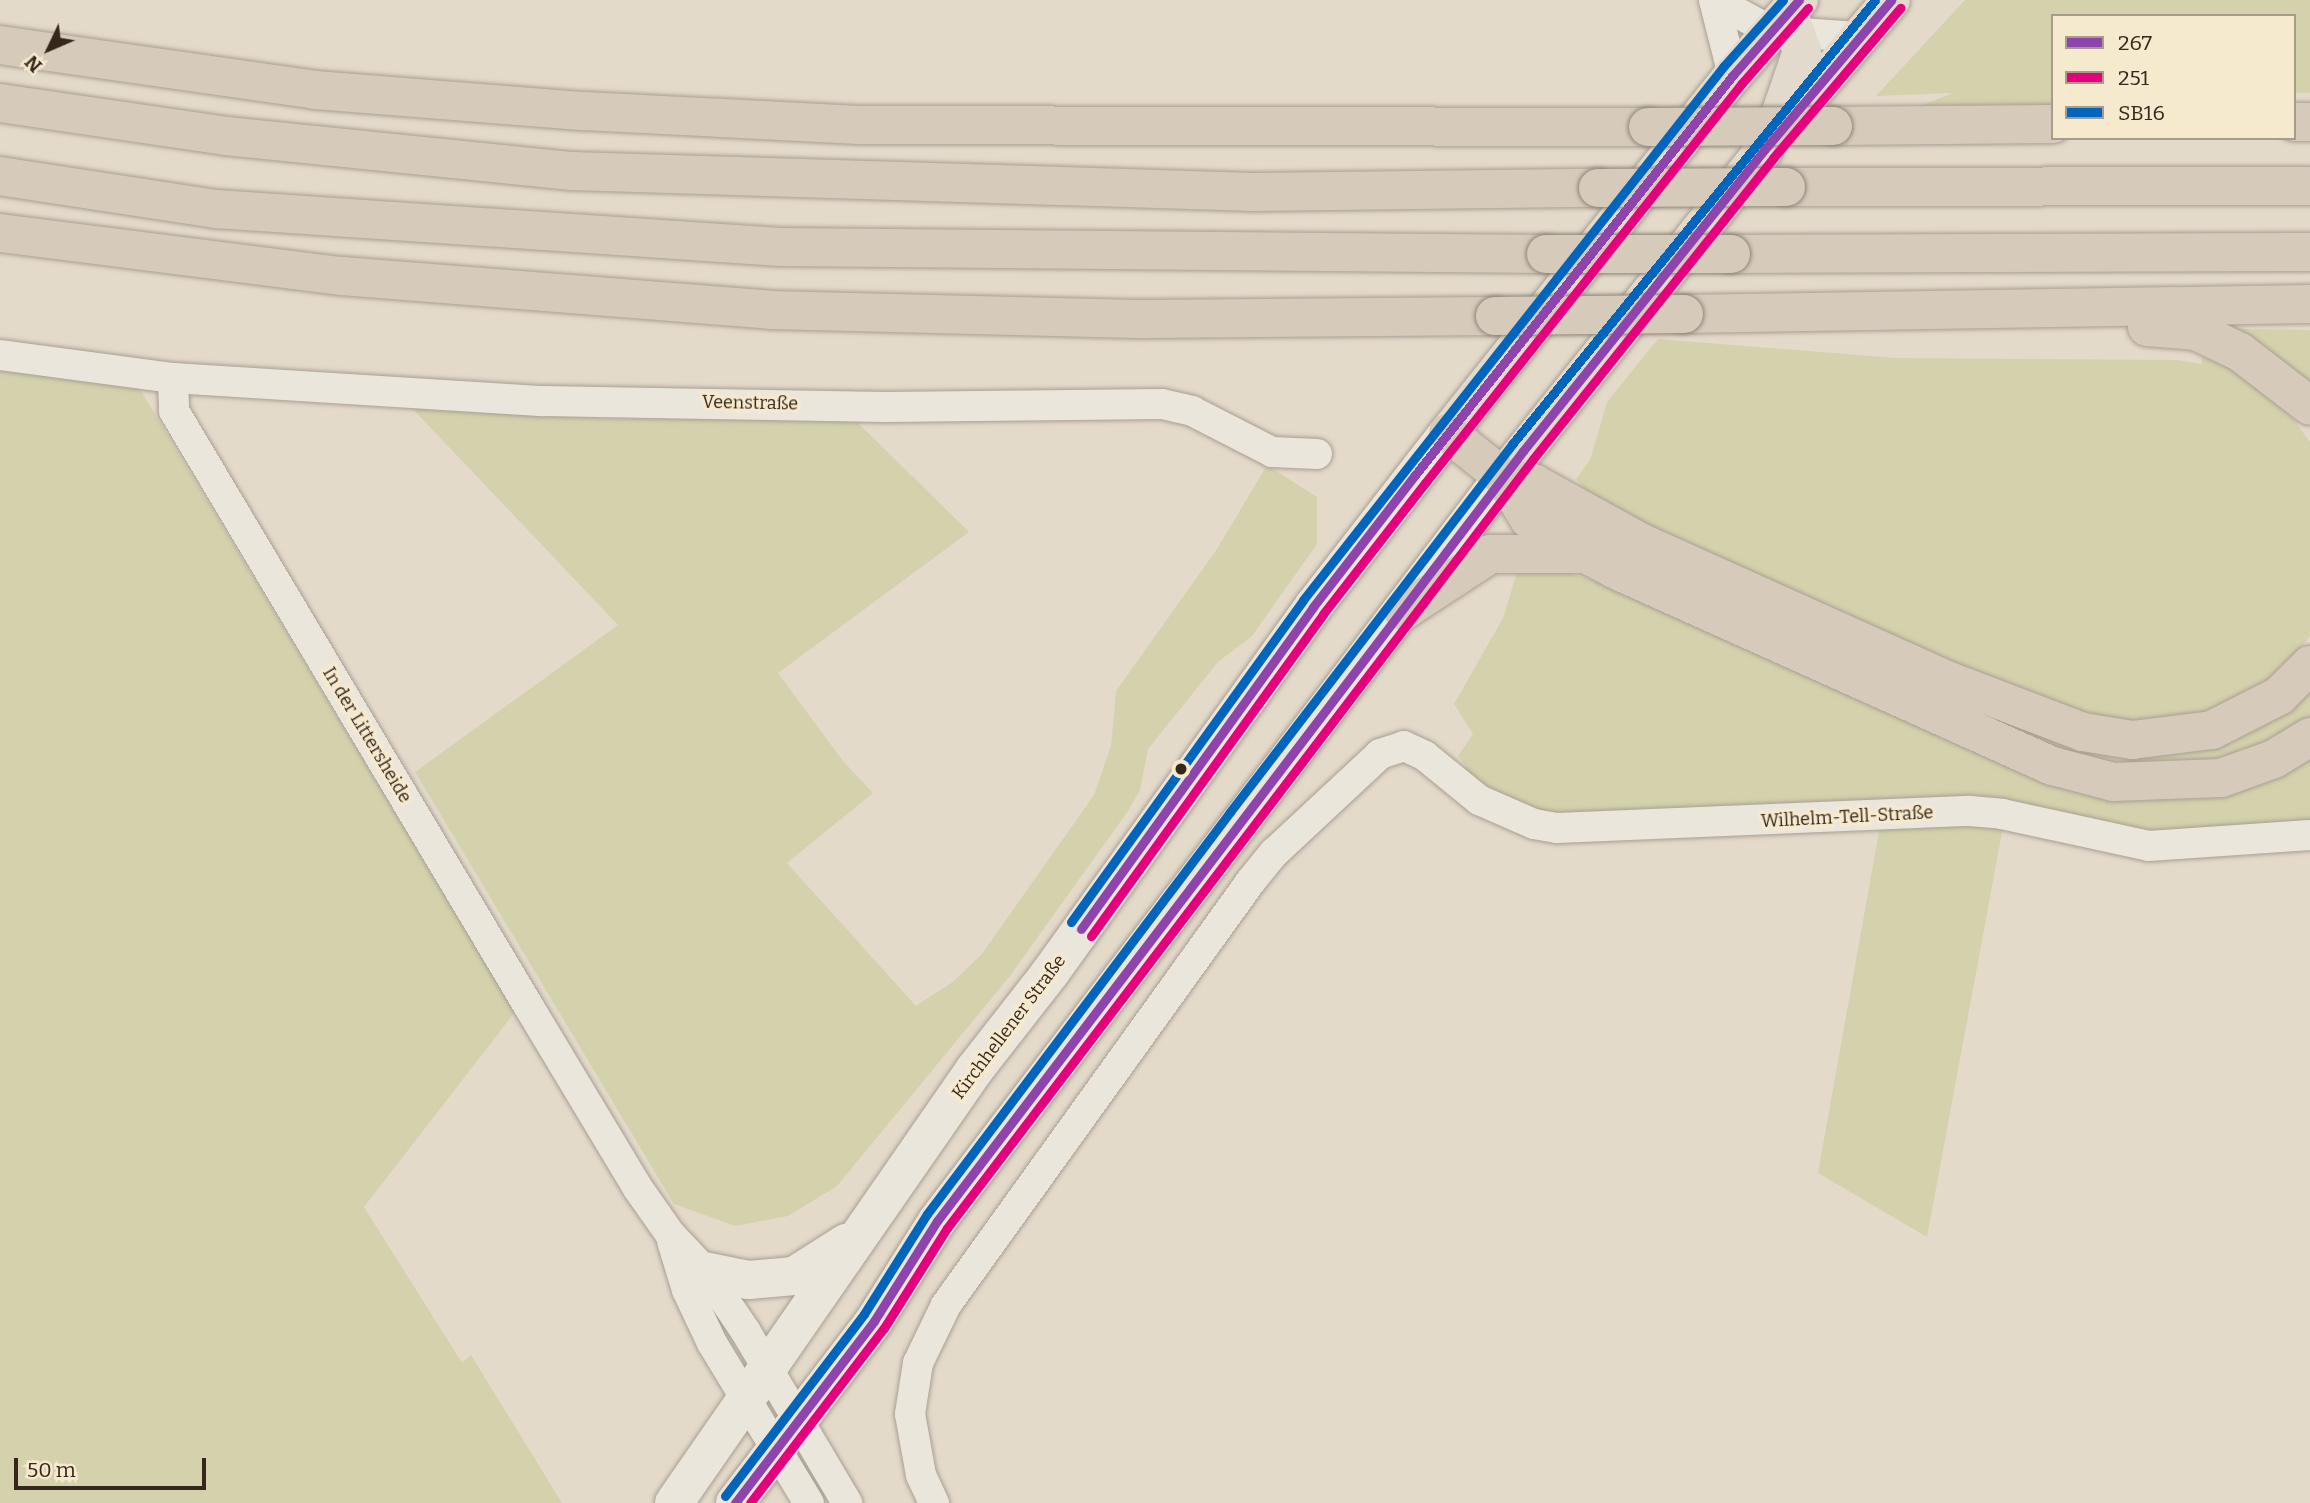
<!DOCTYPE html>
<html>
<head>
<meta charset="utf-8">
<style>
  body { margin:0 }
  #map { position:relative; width:2310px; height:1503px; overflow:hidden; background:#e4daca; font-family:Bitter,serif }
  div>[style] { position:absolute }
  .green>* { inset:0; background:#d4d2ac }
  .roads { filter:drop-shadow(0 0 2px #a89f93) drop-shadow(0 0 2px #a89f93) }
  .minor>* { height:30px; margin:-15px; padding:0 15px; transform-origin:15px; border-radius:15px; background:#ebe6dc }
  .secondary>* { height:38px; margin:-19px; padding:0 19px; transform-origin:19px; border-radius:19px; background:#ebe6dc }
  .primary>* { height:38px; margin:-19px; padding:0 19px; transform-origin:19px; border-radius:19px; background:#e2dbcd }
  .motorway>* { height:38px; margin:-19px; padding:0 19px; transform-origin:19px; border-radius:19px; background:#d6cbbb }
  .bridges { filter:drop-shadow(0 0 2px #8e857a) drop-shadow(0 0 2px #8e857a) }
  .motorway-bridge>* { height:38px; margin:-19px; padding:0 19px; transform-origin:19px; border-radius:19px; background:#d6cbbb }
  .bus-1>* { height:9px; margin:-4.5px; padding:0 4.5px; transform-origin:4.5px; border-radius:4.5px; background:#8e44ad }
  .bus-2>* { height:9px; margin:-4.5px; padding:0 4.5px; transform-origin:4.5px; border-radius:4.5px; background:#e5007d }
  .bus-3>* { height:9px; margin:-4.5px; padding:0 4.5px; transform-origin:4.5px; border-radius:4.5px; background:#0065bd }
  .dots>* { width:19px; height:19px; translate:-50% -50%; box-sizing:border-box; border:4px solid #f5e9ce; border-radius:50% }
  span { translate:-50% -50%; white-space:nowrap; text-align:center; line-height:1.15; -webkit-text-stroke:6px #f5e9ce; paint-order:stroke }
  .street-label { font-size:18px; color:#35271c }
  .legend { position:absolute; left:2051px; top:14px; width:245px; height:126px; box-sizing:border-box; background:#f5e9ce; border:2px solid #a89b87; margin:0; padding:9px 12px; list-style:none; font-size:21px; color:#35271c }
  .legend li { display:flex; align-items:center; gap:14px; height:35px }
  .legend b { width:35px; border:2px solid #a89b87 }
  .north { position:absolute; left:14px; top:14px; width:70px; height:70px; -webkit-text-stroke:5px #f5e9ce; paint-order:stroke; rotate:226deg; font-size:19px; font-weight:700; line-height:28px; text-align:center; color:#35271c }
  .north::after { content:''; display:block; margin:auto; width:24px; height:32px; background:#35271c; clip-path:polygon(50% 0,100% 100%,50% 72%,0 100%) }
  .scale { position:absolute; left:14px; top:1458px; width:192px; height:32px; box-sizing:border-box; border:4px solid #35271c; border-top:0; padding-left:9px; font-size:21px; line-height:24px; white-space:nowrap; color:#35271c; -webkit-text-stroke:5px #f5e9ce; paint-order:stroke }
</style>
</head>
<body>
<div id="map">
  <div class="green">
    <div style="clip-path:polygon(1965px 0,2310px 0,2310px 93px,2294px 93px,2294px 16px,2053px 16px,2053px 107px,1920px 106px,1953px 93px,1876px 96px)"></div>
    <div style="clip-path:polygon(2235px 329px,2310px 330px,2310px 391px)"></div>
    <div style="clip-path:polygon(1658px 339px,1896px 358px,2178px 360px,2202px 364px,2202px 357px,2226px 366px,2285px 408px,2310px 442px,2310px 636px,2276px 676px,2225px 710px,2142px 724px,2086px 714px,1975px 673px,1618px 511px,1592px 497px,1576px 479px,1590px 460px,1607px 402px)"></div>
    <div style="clip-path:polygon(0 365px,136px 386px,141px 391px,515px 1012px,364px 1207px,462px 1363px,471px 1355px,562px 1503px,0 1503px)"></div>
    <div style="clip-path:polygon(408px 404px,600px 419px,854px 419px,969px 532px,778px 673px,843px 761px,873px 793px,787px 863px,916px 1006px,954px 981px,981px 955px,1094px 795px,1111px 746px,1116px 691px,1217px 549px,1267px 465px,1317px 497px,1317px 544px,1252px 636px,1218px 662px,1148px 749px,1140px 790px,1128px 811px,1010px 976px,837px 1186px,788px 1216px,735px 1226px,674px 1204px,415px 772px,618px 625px)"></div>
    <div style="clip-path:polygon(1520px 563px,1541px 564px,1636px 594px,2069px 783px,2310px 754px,2310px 826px,2131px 831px,2088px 822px,1536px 816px,1459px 773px,1466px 766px,1458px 756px,1473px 734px,1454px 704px,1503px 618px)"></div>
    <div style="clip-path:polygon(2310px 686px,2310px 722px,2237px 758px,2158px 769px,2084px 759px,1964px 707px,2088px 746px)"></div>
    <div style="clip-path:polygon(1880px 826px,2003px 827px,1927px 1237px,1818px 1173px)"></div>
  </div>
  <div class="roads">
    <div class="minor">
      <div style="left:1714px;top:0;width:65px;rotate:28.5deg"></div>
      <div style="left:1771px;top:31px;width:88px;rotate:3.9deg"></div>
      <div style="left:1714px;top:0;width:77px;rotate:75.8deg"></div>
      <div style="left:0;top:355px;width:175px;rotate:7.6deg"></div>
      <div style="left:173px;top:378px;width:371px;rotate:3.6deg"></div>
      <div style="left:543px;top:401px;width:342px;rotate:1deg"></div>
      <div style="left:885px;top:407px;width:277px;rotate:-0.6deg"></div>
      <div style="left:1162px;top:404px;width:31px;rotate:13deg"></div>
      <div style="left:1192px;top:411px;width:90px;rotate:27.1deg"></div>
      <div style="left:1272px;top:452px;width:45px;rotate:2.5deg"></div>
      <div style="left:173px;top:378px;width:33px;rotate:88deg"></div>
      <div style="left:174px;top:411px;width:694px;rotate:59.22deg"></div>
      <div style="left:529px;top:1007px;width:210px;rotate:59deg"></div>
      <div style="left:637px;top:1187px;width:57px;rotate:54.9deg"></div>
      <div style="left:670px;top:1234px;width:51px;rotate:46.6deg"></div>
      <div style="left:705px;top:1271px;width:73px;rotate:56.1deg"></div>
      <div style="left:746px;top:1332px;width:199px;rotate:59.4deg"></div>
      <div style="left:672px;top:1241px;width:51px;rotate:73deg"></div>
      <div style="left:687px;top:1290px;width:59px;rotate:64.7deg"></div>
      <div style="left:712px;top:1343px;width:187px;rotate:58.8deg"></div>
      <div style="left:934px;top:1503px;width:31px;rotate:-115deg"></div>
      <div style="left:921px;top:1475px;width:62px;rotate:-100.2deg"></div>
      <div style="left:910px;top:1414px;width:52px;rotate:-81.1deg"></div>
      <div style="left:918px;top:1363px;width:64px;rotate:-64.2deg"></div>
      <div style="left:946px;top:1305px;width:522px;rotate:-54.27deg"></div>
      <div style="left:1251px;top:881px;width:36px;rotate:-51deg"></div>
      <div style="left:1274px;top:853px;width:145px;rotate:-43deg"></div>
      <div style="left:1380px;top:754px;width:25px;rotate:-18deg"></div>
      <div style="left:1404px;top:746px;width:23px;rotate:25deg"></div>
      <div style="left:1425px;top:756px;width:70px;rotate:39.2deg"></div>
      <div style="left:1479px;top:800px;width:60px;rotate:23.6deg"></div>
      <div style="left:1534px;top:824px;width:23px;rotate:10deg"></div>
      <div style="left:1557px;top:828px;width:413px;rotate:-2.4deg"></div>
      <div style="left:1970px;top:811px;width:32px;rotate:5deg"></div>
      <div style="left:2002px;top:814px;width:150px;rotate:12.3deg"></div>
      <div style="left:2149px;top:846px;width:161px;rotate:-3.9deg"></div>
    </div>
    <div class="secondary">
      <div style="left:705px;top:1271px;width:45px;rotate:11.6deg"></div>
      <div style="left:749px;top:1280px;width:45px;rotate:-5.1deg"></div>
      <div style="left:794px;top:1276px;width:62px;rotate:-32.4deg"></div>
      <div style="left:674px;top:1503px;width:528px;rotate:-55.26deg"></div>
      <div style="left:975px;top:1069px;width:122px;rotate:-52deg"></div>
      <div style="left:1050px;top:973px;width:451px;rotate:-54.3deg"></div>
      <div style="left:1313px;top:607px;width:220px;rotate:-52.2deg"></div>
      <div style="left:735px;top:1503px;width:229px;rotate:-52.6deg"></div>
      <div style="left:874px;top:1321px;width:118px;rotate:-57.8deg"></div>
      <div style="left:937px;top:1221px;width:935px;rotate:-52.74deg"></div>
    </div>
    <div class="primary">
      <div style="left:1780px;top:115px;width:68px;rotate:-71deg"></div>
      <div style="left:1802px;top:51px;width:41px;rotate:-109.7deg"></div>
      <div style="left:1789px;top:120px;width:157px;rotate:-49.6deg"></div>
      <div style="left:1448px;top:433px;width:458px;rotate:-51.5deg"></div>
      <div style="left:1733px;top:75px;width:100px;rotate:-48.7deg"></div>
      <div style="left:1503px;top:477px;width:418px;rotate:-51.4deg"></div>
    </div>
    <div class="motorway">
      <div style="left:0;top:45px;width:318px;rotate:8.1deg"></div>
      <div style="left:315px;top:90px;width:270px;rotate:4.5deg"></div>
      <div style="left:584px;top:111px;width:275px;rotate:2.9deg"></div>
      <div style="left:859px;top:125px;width:789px;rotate:0.15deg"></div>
      <div style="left:0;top:103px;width:228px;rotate:8.3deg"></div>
      <div style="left:226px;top:136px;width:348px;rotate:5.8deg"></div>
      <div style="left:572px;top:171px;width:682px;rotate:1.76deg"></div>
      <div style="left:1254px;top:192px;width:344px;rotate:-0.7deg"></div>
      <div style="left:2294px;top:122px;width:16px"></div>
      <div style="left:1833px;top:126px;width:220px;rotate:-0.5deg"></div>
      <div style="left:0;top:176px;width:219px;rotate:8.7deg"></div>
      <div style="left:216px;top:209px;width:565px;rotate:3.85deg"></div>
      <div style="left:780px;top:247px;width:766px;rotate:0.52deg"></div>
      <div style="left:1786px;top:187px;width:524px;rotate:-0.11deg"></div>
      <div style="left:0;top:233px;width:345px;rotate:7.2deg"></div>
      <div style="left:342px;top:276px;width:430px;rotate:4.5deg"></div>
      <div style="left:771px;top:310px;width:375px;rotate:1.4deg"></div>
      <div style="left:1146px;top:319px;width:349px;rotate:-0.5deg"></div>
      <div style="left:1731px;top:254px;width:579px;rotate:-0.2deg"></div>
      <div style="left:1684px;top:314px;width:626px;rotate:-0.92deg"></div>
      <div style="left:2147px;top:327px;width:49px;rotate:4.7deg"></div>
      <div style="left:2196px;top:331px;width:49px;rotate:25.5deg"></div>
      <div style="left:2240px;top:352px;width:88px;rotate:37.6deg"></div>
      <div style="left:1448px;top:433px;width:70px;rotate:38.7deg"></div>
      <div style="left:1503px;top:477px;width:49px;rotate:58.2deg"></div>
      <div style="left:1529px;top:519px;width:20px;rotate:41deg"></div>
      <div style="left:1544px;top:532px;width:81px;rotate:27.8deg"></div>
      <div style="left:1616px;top:570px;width:479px;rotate:24.2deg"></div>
      <div style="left:2053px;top:766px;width:62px;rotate:14.9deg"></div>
      <div style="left:2113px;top:782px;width:108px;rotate:-2.1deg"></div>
      <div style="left:2221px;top:778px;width:56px;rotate:-19.7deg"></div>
      <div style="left:2274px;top:759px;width:42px;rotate:-31.4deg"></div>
      <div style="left:1503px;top:477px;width:33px;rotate:12deg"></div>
      <div style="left:1535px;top:484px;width:120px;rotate:28.9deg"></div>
      <div style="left:1640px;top:542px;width:342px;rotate:24.2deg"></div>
      <div style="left:1952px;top:682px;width:140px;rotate:20.9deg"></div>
      <div style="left:2083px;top:732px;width:50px;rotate:9.3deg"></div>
      <div style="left:2132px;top:740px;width:81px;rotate:-7.1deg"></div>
      <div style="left:2212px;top:730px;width:75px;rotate:-26.9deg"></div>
      <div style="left:2279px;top:696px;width:44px;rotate:-45deg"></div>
      <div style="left:1403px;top:611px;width:104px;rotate:-33.2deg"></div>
      <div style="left:1490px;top:554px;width:90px"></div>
    </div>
  </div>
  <div class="bridges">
    <div class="motorway-bridge">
      <div style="left:1648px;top:127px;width:185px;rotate:-0.3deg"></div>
      <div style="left:1598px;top:188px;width:188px;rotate:-0.3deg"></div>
      <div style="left:1546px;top:254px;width:185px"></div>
      <div style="left:1495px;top:316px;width:189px;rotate:-0.6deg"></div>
    </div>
  </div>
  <div class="bus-1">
    <div style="left:1081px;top:929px;width:397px;rotate:-54.2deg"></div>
    <div style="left:1313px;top:607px;width:167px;rotate:-52.3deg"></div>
    <div style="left:1415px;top:475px;width:511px;rotate:-51.52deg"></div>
    <div style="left:1733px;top:75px;width:100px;rotate:-48.7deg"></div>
    <div style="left:735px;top:1503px;width:229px;rotate:-52.6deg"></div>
    <div style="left:874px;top:1321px;width:118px;rotate:-57.8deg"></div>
    <div style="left:937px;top:1221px;width:968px;rotate:-52.73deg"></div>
    <div style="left:1523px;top:451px;width:386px;rotate:-51.3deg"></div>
    <div style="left:1764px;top:150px;width:197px;rotate:-49.7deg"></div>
  </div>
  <div class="bus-2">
    <div style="left:1091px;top:936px;width:397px;rotate:-54.2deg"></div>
    <div style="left:1323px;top:614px;width:166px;rotate:-52.1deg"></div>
    <div style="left:1425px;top:483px;width:510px;rotate:-51.6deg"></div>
    <div style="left:1742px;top:83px;width:100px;rotate:-48.7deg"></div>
    <div style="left:750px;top:1503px;width:220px;rotate:-52.6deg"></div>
    <div style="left:884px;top:1328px;width:118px;rotate:-57.8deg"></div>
    <div style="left:947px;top:1228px;width:967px;rotate:-52.69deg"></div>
    <div style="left:1533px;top:459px;width:385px;rotate:-51.4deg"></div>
    <div style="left:1773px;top:158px;width:197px;rotate:-49.7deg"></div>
  </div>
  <div class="bus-3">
    <div style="left:1071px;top:922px;width:397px;rotate:-54.2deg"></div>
    <div style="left:1303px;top:600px;width:679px;rotate:-51.76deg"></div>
    <div style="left:1723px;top:67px;width:90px;rotate:-48.2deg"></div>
    <div style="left:725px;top:1496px;width:229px;rotate:-52.6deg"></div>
    <div style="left:864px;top:1314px;width:118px;rotate:-57.8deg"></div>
    <div style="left:927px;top:1214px;width:503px;rotate:-52.99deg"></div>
    <div style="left:1230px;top:812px;width:465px;rotate:-52.5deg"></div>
    <div style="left:1513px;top:443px;width:572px;rotate:-50.75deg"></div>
  </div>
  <div class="dots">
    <div style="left:1181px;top:769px;background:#35271c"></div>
  </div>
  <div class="street-label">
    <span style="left:750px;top:403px;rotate:1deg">Veenstraße</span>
    <span style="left:367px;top:735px;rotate:59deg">In der Littersheide</span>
    <span style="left:1847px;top:817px;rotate:-3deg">Wilhelm-Tell-Straße</span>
    <span style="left:1009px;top:1027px;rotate:-53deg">Kirchhellener Straße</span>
  </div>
  <ul class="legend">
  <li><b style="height:9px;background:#8e44ad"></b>267</li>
  <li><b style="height:9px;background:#e5007d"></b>251</li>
  <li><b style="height:9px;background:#0065bd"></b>SB16</li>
  </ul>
  <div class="north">N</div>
  <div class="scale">50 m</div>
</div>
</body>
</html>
